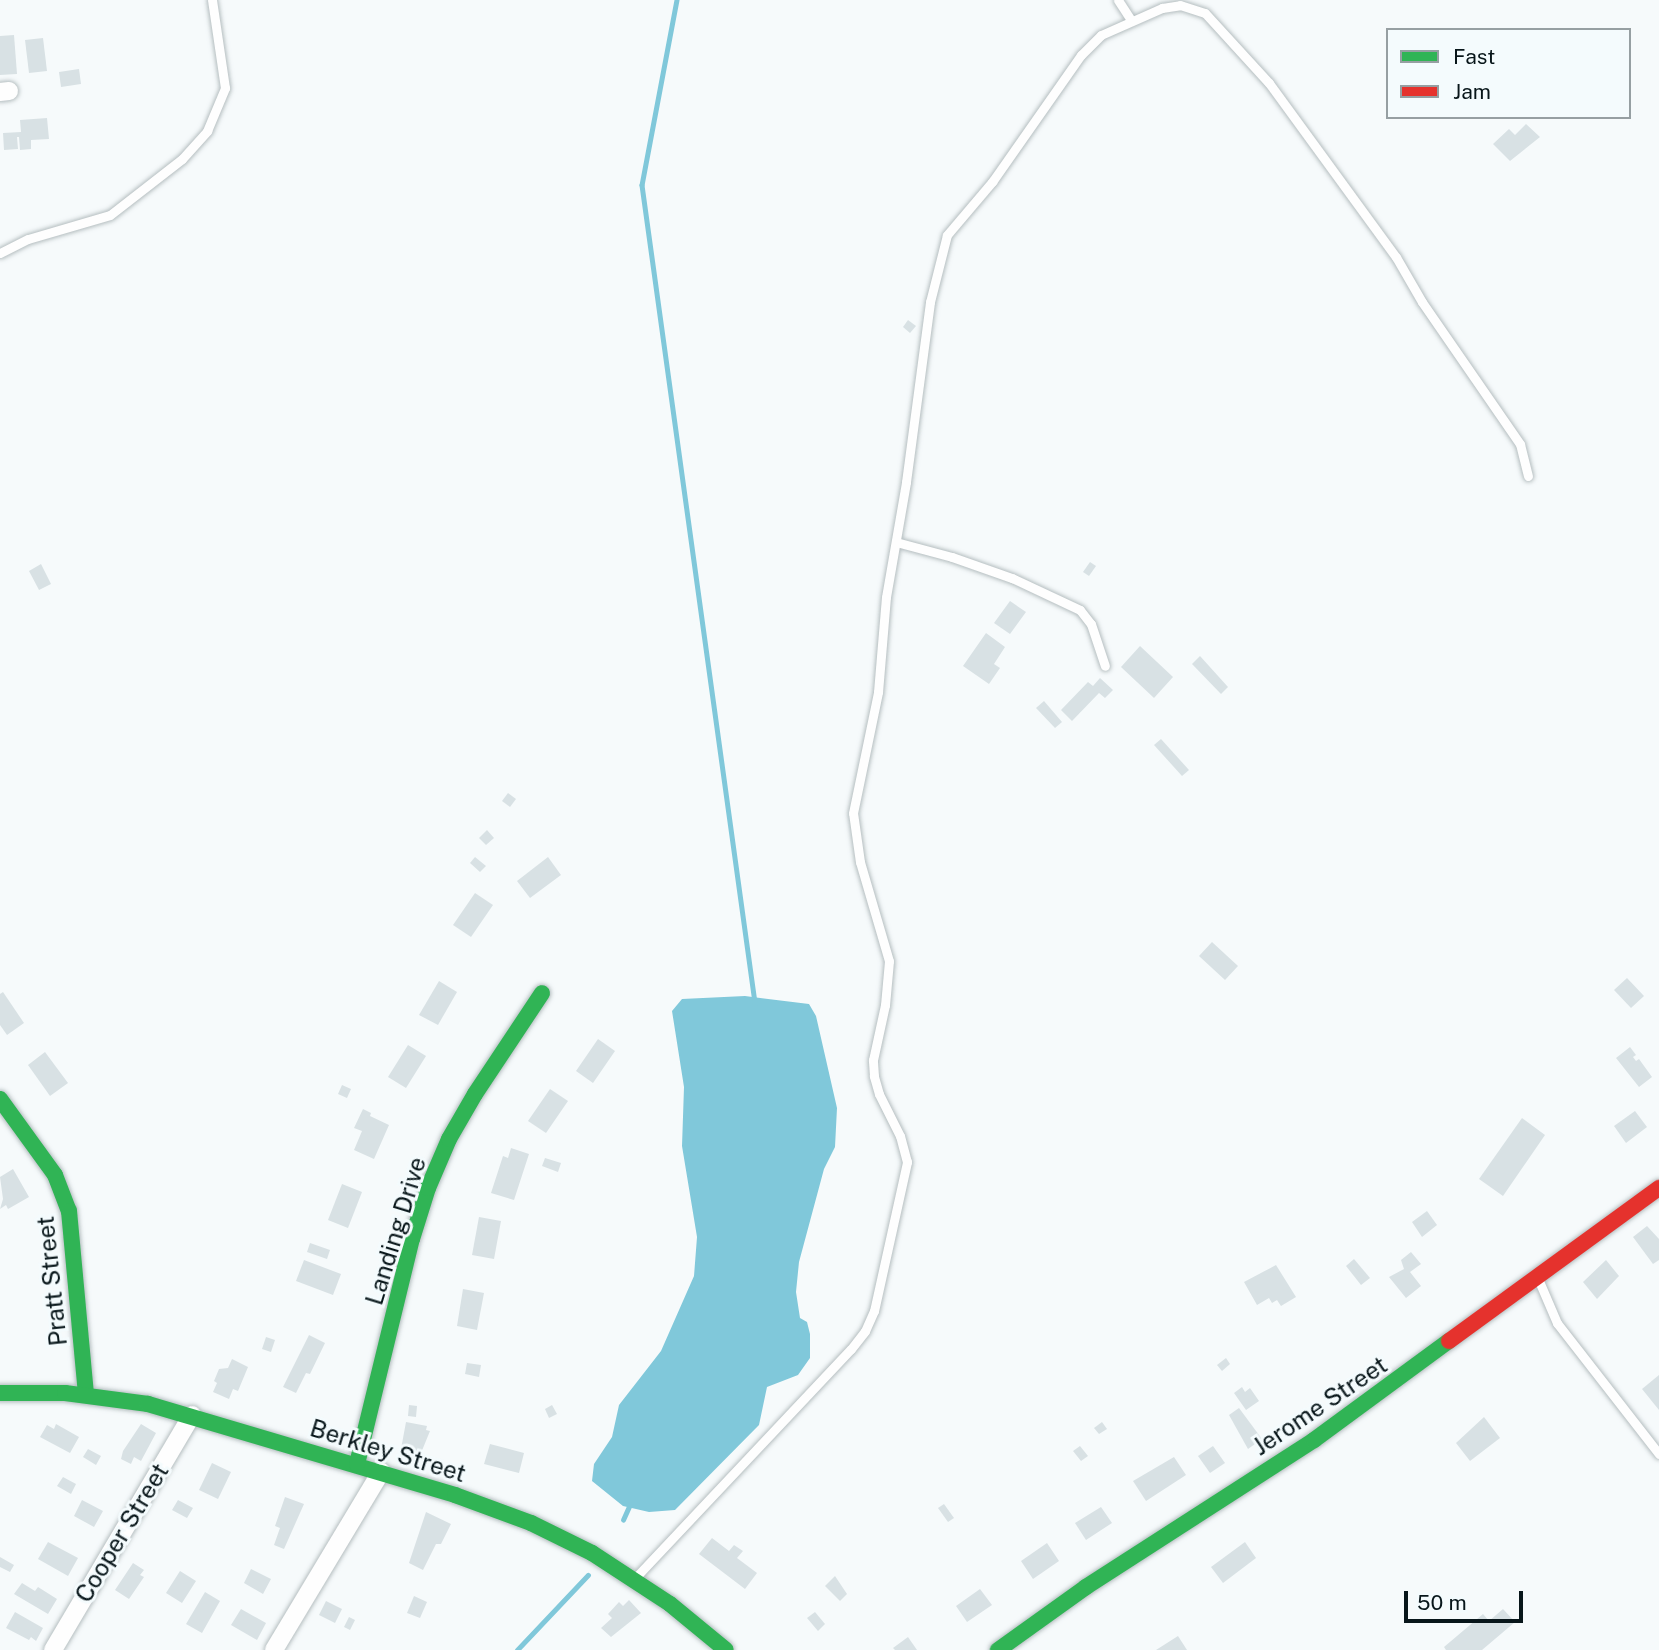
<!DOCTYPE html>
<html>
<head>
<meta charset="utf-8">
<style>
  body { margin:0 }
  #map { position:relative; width:1659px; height:1650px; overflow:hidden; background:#f6fafb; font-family:"Public Sans",sans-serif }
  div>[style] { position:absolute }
  .water>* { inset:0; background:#80c8da }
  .stream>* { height:4.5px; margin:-2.25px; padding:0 2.25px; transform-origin:2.25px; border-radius:2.25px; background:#80c8da }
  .building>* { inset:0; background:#d8e1e4 }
  .roads { filter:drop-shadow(0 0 2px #b5bec0) drop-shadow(0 0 2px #b5bec0) }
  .lane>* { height:9px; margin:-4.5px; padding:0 4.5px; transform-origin:4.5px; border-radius:4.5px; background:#fefefe }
  .street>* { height:18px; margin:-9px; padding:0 9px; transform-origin:9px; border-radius:9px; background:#fefefe }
  .fast>* { height:16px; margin:-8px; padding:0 8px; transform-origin:8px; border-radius:8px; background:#30b455 }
  .jam>* { height:16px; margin:-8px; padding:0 8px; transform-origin:8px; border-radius:8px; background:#e5322d }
  span { translate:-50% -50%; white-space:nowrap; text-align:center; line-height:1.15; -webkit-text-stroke:6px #f4fbfd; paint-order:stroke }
  .street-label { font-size:24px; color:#08161a }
  .legend { position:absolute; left:1386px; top:28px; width:245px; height:91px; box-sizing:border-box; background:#f4fbfd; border:2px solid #969fa2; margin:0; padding:9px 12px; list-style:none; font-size:21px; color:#08161a }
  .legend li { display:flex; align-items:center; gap:14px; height:35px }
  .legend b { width:35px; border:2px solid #969fa2 }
  .scale { position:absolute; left:1404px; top:1591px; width:119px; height:32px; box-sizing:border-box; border:4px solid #08161a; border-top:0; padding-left:9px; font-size:21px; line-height:24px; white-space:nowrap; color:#08161a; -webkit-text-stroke:5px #f4fbfd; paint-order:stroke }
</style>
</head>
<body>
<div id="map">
  <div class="water">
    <div style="clip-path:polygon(745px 996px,809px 1004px,816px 1016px,837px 1108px,835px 1147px,824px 1169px,799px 1262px,796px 1292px,800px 1318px,807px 1322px,810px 1334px,810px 1358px,798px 1375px,767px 1387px,759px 1425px,675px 1510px,649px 1512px,623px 1506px,592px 1481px,594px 1464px,612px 1437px,619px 1405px,661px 1351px,694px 1276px,697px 1237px,682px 1146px,684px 1087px,672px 1011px,682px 999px)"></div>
  </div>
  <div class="stream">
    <div style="left:677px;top:0;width:188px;rotate:100.7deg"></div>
    <div style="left:642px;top:185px;width:826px;rotate:82.13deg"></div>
    <div style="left:623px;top:1520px;width:17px;rotate:-66deg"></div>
    <div style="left:517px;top:1650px;width:103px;rotate:-46.6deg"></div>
  </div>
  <div class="building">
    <div style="clip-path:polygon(14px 35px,17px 74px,0 75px,0 36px)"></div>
    <div style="clip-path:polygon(43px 38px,47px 71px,29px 73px,25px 40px)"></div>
    <div style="clip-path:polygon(79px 69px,81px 84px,61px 87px,59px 72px)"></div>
    <div style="clip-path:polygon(47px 118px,49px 139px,31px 140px,31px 149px,20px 150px,19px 137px,17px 137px,18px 149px,4px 150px,3px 133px,21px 132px,20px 120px)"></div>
    <div style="clip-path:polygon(1526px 124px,1540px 137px,1510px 161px,1493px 144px,1509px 129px,1515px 135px)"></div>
    <div style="clip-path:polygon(908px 320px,916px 326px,910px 333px,903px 327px)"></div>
    <div style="clip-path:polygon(1090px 562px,1096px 566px,1089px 576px,1083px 572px)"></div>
    <div style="clip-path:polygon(41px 564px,51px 584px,39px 590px,29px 571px)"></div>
    <div style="clip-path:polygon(1010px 601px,1026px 612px,1010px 634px,994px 623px)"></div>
    <div style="clip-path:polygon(986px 633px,1005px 647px,994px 664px,1000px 668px,989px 684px,963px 666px)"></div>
    <div style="clip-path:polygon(1140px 646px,1173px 677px,1154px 698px,1121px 667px)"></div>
    <div style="clip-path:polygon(1200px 656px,1228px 687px,1221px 694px,1192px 664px)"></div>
    <div style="clip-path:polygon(1100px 678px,1113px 690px,1105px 698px,1099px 693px,1072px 721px,1061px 710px,1088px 682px,1093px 686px)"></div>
    <div style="clip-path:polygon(1044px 701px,1062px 722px,1055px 728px,1036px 708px)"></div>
    <div style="clip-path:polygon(1161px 739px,1189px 770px,1182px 776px,1154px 745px)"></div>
    <div style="clip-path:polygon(508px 793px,516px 799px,510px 807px,502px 801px)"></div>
    <div style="clip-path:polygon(487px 830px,494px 838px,486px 845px,479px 838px)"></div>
    <div style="clip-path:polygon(475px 857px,486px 866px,480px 872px,470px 863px)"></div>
    <div style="clip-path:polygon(548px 857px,561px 875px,530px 898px,517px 881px)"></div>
    <div style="clip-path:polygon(475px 893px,493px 905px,471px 937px,453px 925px)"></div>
    <div style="clip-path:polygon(1212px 942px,1238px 966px,1225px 980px,1199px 956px)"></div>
    <div style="clip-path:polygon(1627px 978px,1644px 996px,1631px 1008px,1614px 990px)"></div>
    <div style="clip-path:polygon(439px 981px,457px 992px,438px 1025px,419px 1015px)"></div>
    <div style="clip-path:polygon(3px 992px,24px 1023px,7px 1035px,0 1025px,0 994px)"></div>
    <div style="clip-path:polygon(598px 1039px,615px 1051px,593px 1083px,576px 1071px)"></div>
    <div style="clip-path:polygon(408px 1045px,426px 1056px,406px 1088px,388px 1077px)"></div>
    <div style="clip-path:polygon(1630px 1047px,1636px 1055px,1633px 1057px,1636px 1061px,1639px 1059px,1652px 1077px,1639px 1087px,1616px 1058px)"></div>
    <div style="clip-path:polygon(45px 1052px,68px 1083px,50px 1096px,28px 1065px)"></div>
    <div style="clip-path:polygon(342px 1085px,351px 1089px,347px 1098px,338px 1094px)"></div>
    <div style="clip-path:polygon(550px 1089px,568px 1101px,546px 1133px,528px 1121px)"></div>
    <div style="clip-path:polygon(363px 1109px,371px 1113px,370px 1116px,389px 1125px,374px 1159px,354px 1150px,362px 1131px,354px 1128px)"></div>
    <div style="clip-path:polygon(1635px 1111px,1647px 1127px,1626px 1143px,1614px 1126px)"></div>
    <div style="clip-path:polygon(1522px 1118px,1545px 1135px,1503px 1196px,1479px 1179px)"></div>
    <div style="clip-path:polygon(511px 1148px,529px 1154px,514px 1200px,491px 1193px,503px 1156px,508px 1158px)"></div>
    <div style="clip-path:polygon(545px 1158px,561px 1163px,558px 1172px,542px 1166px)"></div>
    <div style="clip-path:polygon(13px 1169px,29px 1197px,8px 1209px,6px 1205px,0 1209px,3px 1199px,0 1177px)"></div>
    <div style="clip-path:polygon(342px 1184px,362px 1192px,348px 1228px,328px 1220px)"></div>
    <div style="clip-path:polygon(1427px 1211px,1437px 1225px,1422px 1237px,1412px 1222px)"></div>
    <div style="clip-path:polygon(479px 1217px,501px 1221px,494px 1259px,472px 1255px)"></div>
    <div style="clip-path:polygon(1647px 1226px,1659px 1239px,1659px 1260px,1653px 1264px,1633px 1237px)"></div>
    <div style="clip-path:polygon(310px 1243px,330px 1250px,327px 1259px,307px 1252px)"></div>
    <div style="clip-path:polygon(1411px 1252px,1421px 1264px,1410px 1272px,1421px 1286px,1406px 1298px,1389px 1277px,1404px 1269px,1401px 1260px)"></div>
    <div style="clip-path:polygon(1354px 1259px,1370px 1278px,1361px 1285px,1346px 1266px)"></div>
    <div style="clip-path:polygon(304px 1260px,341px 1274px,333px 1295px,296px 1281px)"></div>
    <div style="clip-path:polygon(1606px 1260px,1619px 1276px,1597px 1299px,1583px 1282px)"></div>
    <div style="clip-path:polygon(1276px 1265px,1296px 1297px,1281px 1306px,1277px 1300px,1272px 1303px,1269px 1298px,1257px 1305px,1244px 1282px)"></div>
    <div style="clip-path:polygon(463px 1289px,484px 1293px,477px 1330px,457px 1326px)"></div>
    <div style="clip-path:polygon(309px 1335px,325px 1343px,310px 1374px,306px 1373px,296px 1393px,283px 1387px)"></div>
    <div style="clip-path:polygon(266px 1337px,275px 1340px,271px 1352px,262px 1349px)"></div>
    <div style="clip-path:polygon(1226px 1358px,1230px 1364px,1222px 1371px,1217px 1365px)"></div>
    <div style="clip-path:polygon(232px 1359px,248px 1367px,238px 1391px,233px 1389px,229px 1399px,213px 1392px,217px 1383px,214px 1381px,219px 1369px,228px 1368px)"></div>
    <div style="clip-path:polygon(467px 1363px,481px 1365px,479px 1377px,465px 1374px)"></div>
    <div style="clip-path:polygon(1659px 1375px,1659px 1410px,1642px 1389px)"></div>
    <div style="clip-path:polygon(1242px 1387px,1245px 1392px,1250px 1388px,1259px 1401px,1246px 1410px,1234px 1393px)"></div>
    <div style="clip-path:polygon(409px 1405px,417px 1406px,416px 1417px,408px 1416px)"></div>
    <div style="clip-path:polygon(552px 1405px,557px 1414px,549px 1418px,545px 1409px)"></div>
    <div style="clip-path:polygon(1239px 1408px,1262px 1439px,1248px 1449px,1229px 1415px)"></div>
    <div style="clip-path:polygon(1484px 1417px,1500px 1438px,1470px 1461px,1456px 1443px)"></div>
    <div style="clip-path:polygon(406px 1422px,427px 1426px,426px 1430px,430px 1431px,421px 1453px,401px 1449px)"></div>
    <div style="clip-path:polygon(1102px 1422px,1107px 1429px,1099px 1434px,1094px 1428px)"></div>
    <div style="clip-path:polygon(56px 1424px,79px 1437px,70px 1453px,40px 1437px,47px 1425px,54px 1429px)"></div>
    <div style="clip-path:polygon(141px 1424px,156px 1433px,141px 1461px,134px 1457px,131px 1464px,121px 1459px,123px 1451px)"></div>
    <div style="clip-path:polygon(490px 1444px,524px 1453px,519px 1473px,484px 1464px)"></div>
    <div style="clip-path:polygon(1080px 1446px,1088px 1456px,1081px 1461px,1073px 1451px)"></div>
    <div style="clip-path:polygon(1213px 1446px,1225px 1463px,1210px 1473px,1198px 1456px)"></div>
    <div style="clip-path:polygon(88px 1449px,101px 1456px,96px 1465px,83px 1457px)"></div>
    <div style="clip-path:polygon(1174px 1457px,1186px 1475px,1146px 1501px,1133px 1481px)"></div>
    <div style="clip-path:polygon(212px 1463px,231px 1472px,218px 1499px,199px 1490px)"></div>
    <div style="clip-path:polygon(63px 1477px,76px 1484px,71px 1494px,57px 1486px)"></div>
    <div style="clip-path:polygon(285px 1497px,304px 1504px,284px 1549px,274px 1545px,280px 1528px,275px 1526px)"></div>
    <div style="clip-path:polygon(82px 1500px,103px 1511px,94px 1527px,74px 1516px)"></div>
    <div style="clip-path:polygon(178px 1500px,193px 1508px,187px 1518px,172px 1510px)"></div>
    <div style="clip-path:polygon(944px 1504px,954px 1518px,948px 1522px,938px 1508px)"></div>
    <div style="clip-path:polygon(1101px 1507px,1112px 1523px,1086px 1540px,1075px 1523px)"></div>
    <div style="clip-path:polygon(426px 1512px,451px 1524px,441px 1544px,436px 1544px,423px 1570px,409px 1563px)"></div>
    <div style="clip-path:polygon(712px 1538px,729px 1551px,734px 1545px,743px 1551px,737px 1558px,757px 1573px,745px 1589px,699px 1554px)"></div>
    <div style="clip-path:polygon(48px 1542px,78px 1558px,68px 1576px,38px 1559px)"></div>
    <div style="clip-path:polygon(1245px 1542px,1256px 1558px,1223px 1583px,1211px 1567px)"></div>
    <div style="clip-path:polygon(1047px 1543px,1059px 1561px,1033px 1579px,1021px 1561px)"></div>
    <div style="clip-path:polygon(0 1557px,14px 1565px,10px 1572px,0 1567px)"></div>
    <div style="clip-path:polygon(133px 1563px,144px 1570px,140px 1575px,144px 1577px,129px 1599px,115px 1590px)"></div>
    <div style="clip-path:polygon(251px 1569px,271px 1579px,263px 1594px,244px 1583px)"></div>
    <div style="clip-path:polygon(180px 1571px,196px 1581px,182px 1603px,166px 1593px)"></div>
    <div style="clip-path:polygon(835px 1576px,847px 1594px,840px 1601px,825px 1586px)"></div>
    <div style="clip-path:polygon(22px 1583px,35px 1591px,38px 1587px,57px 1599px,48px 1614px,14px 1594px)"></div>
    <div style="clip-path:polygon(980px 1589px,992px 1605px,967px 1622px,956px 1606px)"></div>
    <div style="clip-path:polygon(205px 1592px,220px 1601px,202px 1633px,186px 1624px)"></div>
    <div style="clip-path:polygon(414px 1596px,427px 1602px,420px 1618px,407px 1613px)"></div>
    <div style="clip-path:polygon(629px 1600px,641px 1613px,611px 1637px,601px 1628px,612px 1618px,608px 1614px,619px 1602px,623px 1606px)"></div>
    <div style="clip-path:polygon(326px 1601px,342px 1609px,335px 1623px,319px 1615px)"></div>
    <div style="clip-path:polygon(241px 1609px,266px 1623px,257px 1640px,231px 1625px)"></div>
    <div style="clip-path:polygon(1503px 1609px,1515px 1622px,1482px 1650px,1446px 1650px,1444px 1647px,1483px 1614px,1489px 1621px)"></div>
    <div style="clip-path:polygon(15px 1612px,43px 1628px,36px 1641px,31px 1637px,29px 1640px,6px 1628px)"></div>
    <div style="clip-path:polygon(815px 1612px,825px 1624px,818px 1631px,807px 1618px)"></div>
    <div style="clip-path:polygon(349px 1617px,355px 1620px,350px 1630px,344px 1627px)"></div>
    <div style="clip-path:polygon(1178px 1636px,1187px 1650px,1156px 1650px)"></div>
    <div style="clip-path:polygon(908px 1637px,917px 1650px,895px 1650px,893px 1648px)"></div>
  </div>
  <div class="roads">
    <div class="lane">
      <div style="left:1118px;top:0;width:24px;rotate:57deg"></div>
      <div style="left:0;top:253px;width:31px;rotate:-27deg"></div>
      <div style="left:28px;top:239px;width:85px;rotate:-16.3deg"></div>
      <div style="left:110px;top:215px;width:91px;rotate:-37.9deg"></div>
      <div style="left:182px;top:159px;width:38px;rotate:-48deg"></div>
      <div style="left:207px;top:131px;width:47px;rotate:-67.3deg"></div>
      <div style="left:225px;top:88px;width:89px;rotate:-98.4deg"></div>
      <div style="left:896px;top:542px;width:58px;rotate:15deg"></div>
      <div style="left:952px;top:557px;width:64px;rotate:19.3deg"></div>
      <div style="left:1012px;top:578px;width:75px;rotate:25.2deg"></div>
      <div style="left:1080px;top:610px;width:18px;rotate:52deg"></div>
      <div style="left:1091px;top:624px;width:44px;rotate:71.6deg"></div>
      <div style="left:1539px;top:1281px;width:46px;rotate:66.8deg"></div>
      <div style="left:1557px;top:1323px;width:166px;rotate:52.1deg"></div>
      <div style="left:636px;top:1577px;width:313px;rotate:-46.7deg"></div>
      <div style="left:851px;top:1349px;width:23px;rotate:-52deg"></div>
      <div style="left:865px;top:1331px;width:22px;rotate:-66deg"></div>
      <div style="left:874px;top:1311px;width:153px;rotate:-77.5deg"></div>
      <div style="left:907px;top:1162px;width:27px;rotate:-105deg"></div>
      <div style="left:900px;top:1136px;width:47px;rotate:-116.6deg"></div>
      <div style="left:879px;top:1094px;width:19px;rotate:-106deg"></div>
      <div style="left:874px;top:1076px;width:16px;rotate:-94deg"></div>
      <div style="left:873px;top:1060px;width:56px;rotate:-77.7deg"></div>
      <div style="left:885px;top:1005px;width:44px;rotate:-84.8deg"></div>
      <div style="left:889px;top:961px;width:103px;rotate:-106.3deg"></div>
      <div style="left:860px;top:862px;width:49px;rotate:-98.1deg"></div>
      <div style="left:853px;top:813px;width:124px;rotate:-78.3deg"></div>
      <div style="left:878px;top:692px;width:95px;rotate:-85.2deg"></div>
      <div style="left:886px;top:597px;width:117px;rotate:-80.1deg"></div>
      <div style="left:906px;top:482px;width:182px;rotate:-82.4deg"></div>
      <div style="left:930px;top:302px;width:69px;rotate:-75.8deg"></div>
      <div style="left:947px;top:235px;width:70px;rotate:-49.7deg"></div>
      <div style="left:992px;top:182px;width:155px;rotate:-55deg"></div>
      <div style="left:1081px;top:55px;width:28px;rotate:-45deg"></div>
      <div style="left:1101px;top:35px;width:67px;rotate:-23.9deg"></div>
      <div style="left:1162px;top:8px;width:18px;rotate:-9deg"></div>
      <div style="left:1180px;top:5px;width:26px;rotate:18deg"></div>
      <div style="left:1205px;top:13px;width:95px;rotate:47.6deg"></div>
      <div style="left:1269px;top:83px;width:215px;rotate:53.9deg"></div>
      <div style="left:1396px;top:257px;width:52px;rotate:60deg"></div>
      <div style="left:1422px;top:302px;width:173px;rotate:55.4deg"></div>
      <div style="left:1520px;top:444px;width:33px;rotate:76deg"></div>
    </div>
    <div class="street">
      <div style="left:0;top:92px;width:9px;rotate:-6deg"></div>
      <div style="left:53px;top:1650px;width:273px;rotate:-59.4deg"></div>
      <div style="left:274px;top:1650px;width:208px;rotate:-59deg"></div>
    </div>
    <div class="fast">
      <div style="left:0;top:1099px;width:94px;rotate:54.1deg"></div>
      <div style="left:55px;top:1175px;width:39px;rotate:69deg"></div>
      <div style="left:69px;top:1211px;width:184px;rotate:84.7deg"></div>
      <div style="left:0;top:1393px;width:65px"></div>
      <div style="left:65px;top:1393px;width:84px;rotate:7.5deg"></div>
      <div style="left:148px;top:1404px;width:320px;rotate:16.5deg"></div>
      <div style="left:455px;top:1495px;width:81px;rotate:20.2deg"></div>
      <div style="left:531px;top:1523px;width:68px;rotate:26.2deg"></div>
      <div style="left:592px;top:1553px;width:93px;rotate:33.2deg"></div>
      <div style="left:670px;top:1604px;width:72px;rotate:39.4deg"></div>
      <div style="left:357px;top:1464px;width:232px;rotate:-76.3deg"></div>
      <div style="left:412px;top:1239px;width:53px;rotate:-72.6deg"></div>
      <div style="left:428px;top:1188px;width:53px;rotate:-66.8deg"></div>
      <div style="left:449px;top:1139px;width:52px;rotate:-60deg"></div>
      <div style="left:475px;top:1094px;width:121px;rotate:-56.4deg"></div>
      <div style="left:998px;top:1650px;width:108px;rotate:-35.6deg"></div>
      <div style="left:1086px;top:1587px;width:271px;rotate:-32.8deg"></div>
      <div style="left:1314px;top:1440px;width:167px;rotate:-36.3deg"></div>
    </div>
    <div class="jam">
      <div style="left:1449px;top:1341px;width:260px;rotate:-36.1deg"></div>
    </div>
  </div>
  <div class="street-label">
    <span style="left:396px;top:1231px;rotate:-73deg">Landing Drive</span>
    <span style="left:52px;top:1281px;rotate:-96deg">Pratt Street</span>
    <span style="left:1320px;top:1406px;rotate:-34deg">Jerome Street</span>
    <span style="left:388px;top:1451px;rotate:17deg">Berkley Street</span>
    <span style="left:122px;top:1533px;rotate:-59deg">Cooper Street</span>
  </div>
  <ul class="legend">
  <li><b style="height:9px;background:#30b455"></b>Fast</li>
  <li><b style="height:9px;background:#e5322d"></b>Jam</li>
  </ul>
  <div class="scale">50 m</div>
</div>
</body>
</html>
